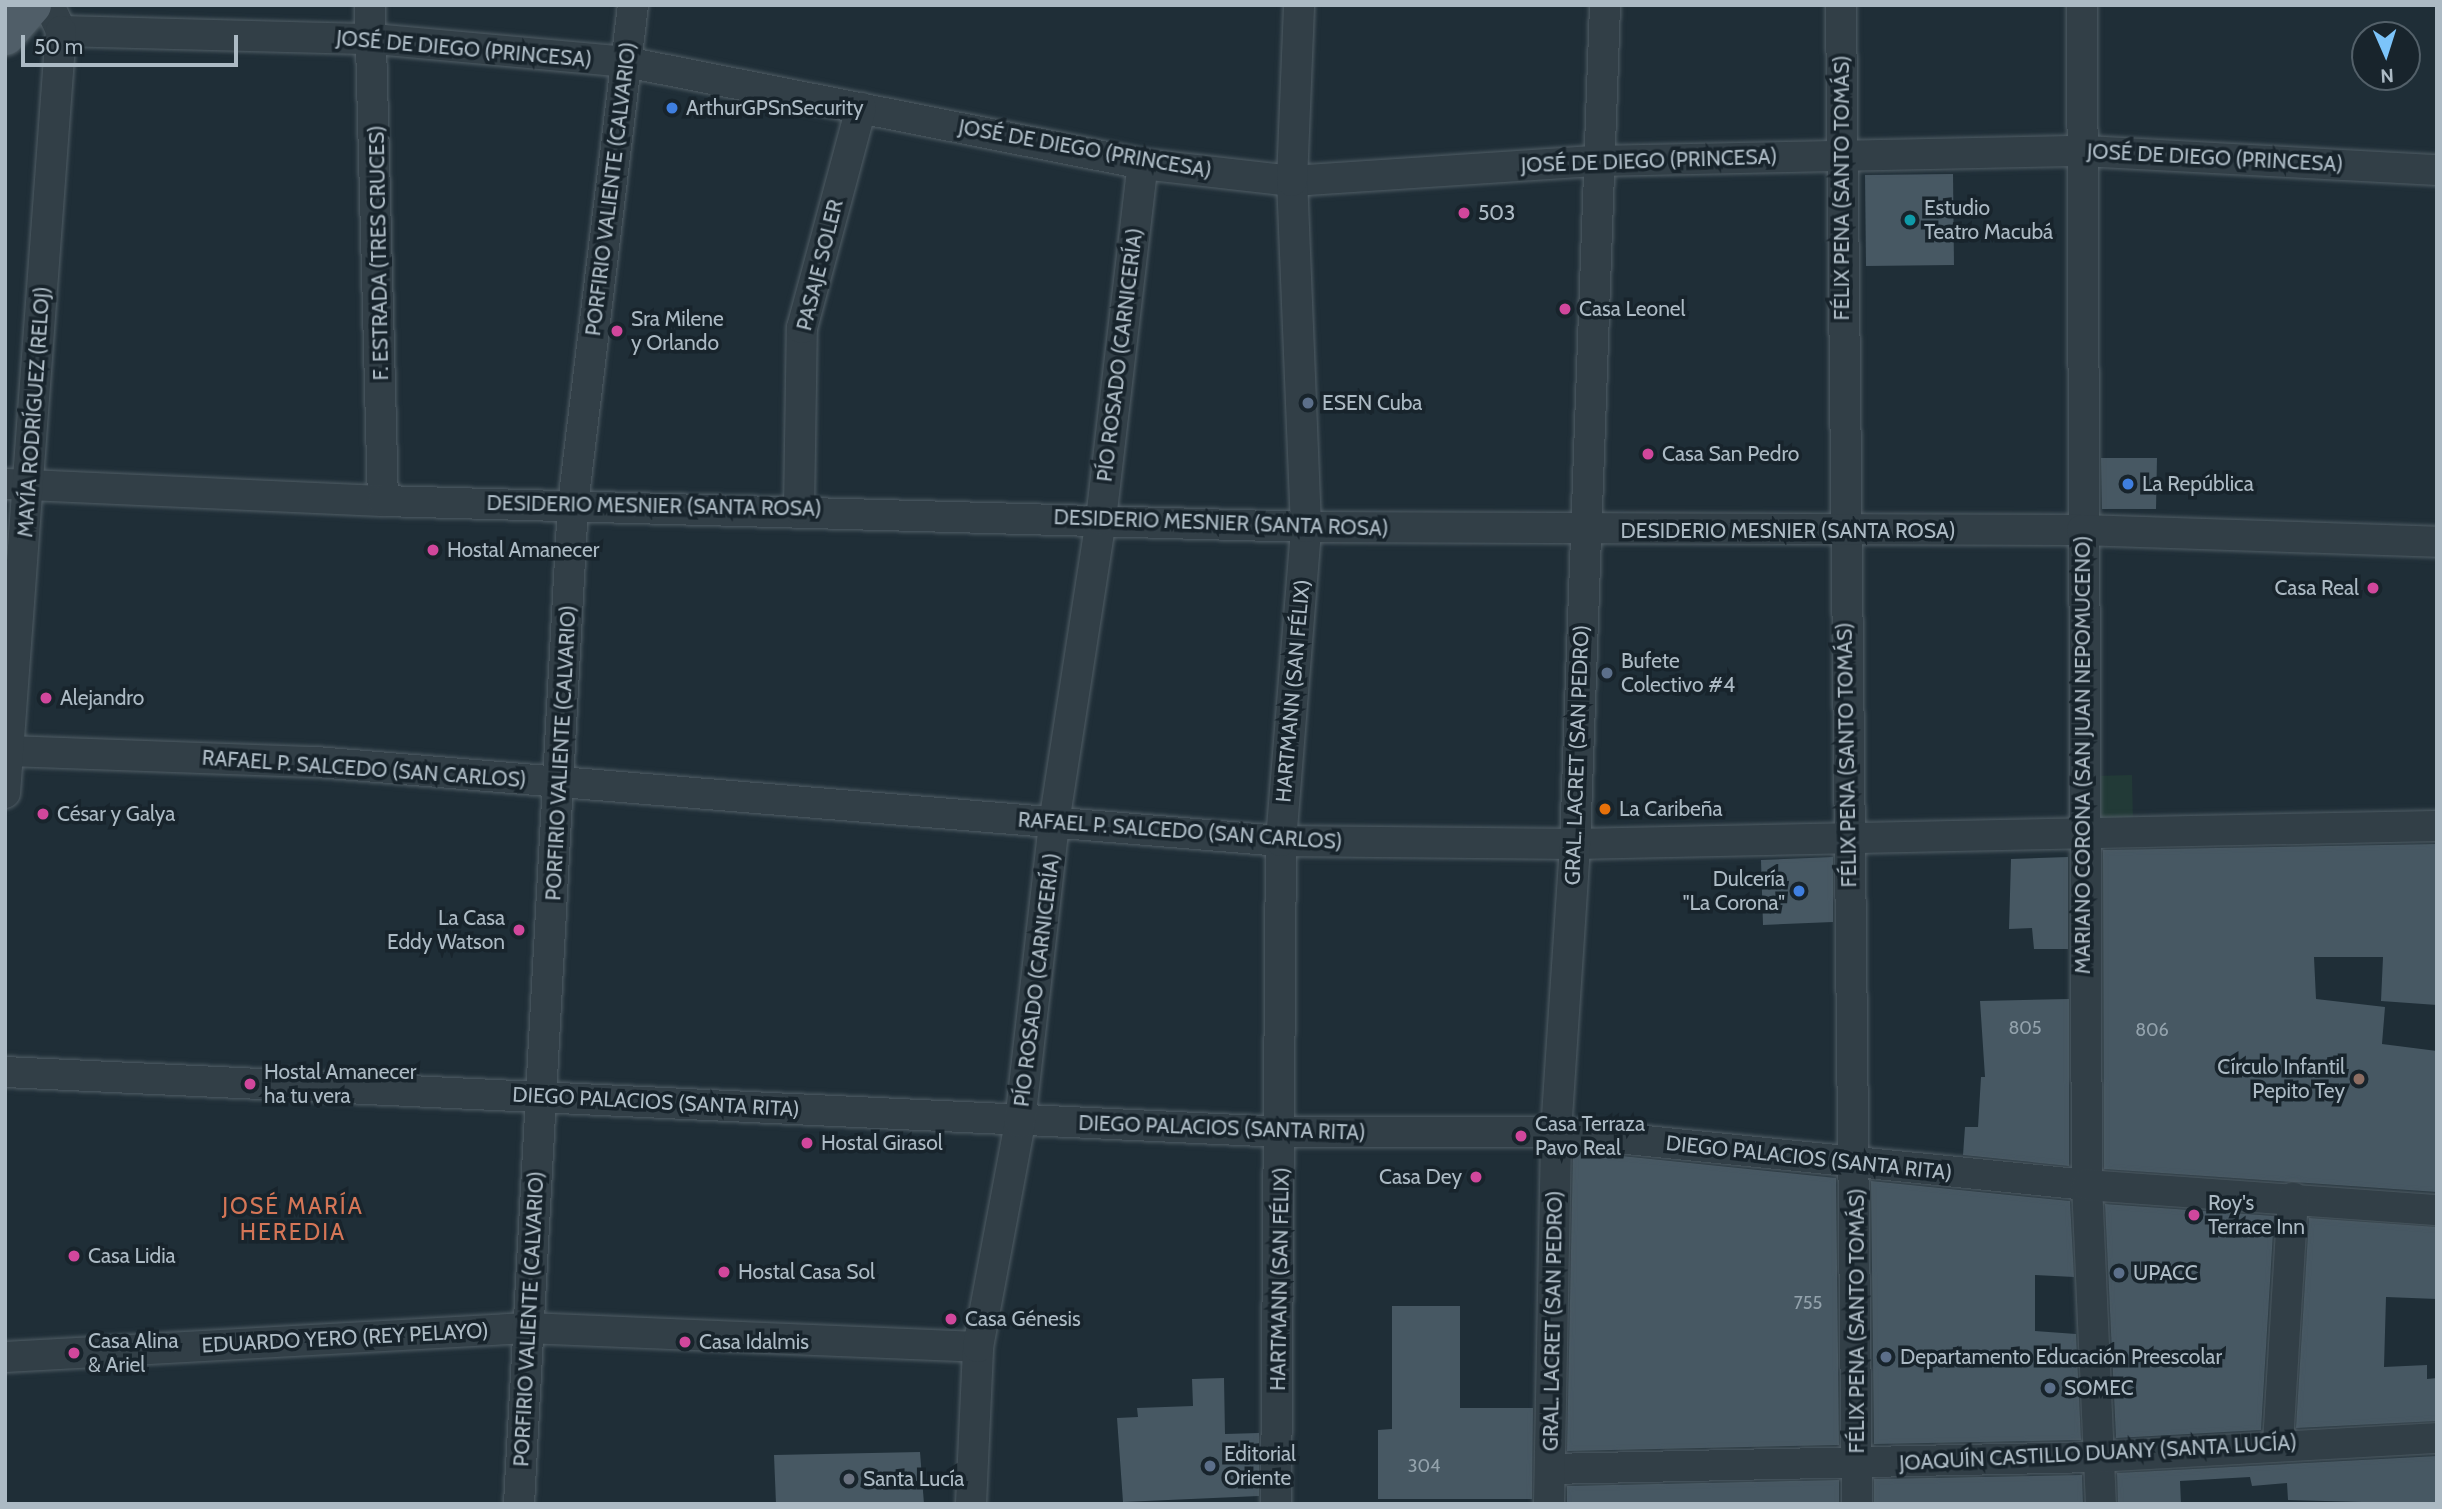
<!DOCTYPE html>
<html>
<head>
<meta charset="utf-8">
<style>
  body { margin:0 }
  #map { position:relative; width:2442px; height:1509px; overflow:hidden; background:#1f2e37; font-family:Cabin,sans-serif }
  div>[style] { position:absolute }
  .green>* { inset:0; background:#223a37 }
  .building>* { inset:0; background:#475863 }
  .roads { filter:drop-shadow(0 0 2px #505d65) drop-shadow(0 0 2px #505d65) }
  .minor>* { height:30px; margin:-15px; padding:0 15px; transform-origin:15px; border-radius:15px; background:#323f47 }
  .major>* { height:37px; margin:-18.5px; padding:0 18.5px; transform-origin:18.5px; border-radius:18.5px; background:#505e68 }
  .dots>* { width:19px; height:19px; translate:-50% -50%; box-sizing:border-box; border:4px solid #18242c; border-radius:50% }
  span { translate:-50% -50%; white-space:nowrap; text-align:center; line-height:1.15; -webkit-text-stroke:7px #18242c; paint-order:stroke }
  .number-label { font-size:18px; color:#93a2ac }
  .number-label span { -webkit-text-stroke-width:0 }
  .street-label { font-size:21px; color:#acbac4 }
  .poi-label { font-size:21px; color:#acbac4 }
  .left { translate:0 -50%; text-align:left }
  .right { translate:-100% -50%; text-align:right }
  .neighbourhood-label { font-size:23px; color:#d57657; letter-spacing:2px }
  .frame { position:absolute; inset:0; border:7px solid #acbac4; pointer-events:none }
  .north { position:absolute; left:2351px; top:21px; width:70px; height:70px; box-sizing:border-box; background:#18242c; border:2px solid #536069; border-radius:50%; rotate:177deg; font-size:19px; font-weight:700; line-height:28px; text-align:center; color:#acbac4 }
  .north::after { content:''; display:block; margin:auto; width:24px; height:32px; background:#7cc4fa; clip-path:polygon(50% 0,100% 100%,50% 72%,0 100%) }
  .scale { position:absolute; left:21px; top:35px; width:217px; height:32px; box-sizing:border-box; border:4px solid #acbac4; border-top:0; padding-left:9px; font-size:21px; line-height:24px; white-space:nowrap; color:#acbac4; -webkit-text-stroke:5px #18242c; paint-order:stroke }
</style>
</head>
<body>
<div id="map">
  <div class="green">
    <div style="clip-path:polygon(2132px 775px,2133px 823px,2095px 824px,2093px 776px)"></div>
  </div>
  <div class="building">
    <div style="clip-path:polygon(1953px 174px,1954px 265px,1866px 266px,1865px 175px)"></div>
    <div style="clip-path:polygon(2101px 458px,2157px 458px,2156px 509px,2102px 509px)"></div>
    <div style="clip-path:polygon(2437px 844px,2437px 1005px,2381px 1001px,2383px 957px,2314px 957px,2316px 999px,2385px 1007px,2382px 1044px,2437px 1051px,2437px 1192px,2104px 1169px,2103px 850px)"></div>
    <div style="clip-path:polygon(1833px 857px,1833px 922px,1763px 925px,1761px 860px)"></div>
    <div style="clip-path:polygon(2068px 857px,2068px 949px,2034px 949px,2032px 928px,2009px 929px,2011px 859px)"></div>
    <div style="clip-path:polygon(2069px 999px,2069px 1166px,1963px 1155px,1965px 1127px,1978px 1127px,1981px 1077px,1985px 1077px,1980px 1001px)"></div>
    <div style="clip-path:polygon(1573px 1151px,1836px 1178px,1839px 1445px,1567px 1451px)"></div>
    <div style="clip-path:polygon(1871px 1181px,2070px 1201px,2074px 1277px,2035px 1275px,2035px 1331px,2076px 1334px,2081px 1440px,1874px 1444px)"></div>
    <div style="clip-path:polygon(2105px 1204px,2274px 1216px,2261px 1430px,2116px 1438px)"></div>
    <div style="clip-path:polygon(2309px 1218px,2437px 1227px,2437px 1299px,2386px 1297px,2384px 1367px,2427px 1365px,2427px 1379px,2437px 1378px,2437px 1421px,2296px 1428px)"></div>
    <div style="clip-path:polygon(1392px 1306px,1460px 1306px,1460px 1408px,1533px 1408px,1532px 1499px,1378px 1499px,1378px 1430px,1392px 1429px)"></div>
    <div style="clip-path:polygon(1224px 1378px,1225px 1434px,1259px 1433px,1259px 1496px,1123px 1502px,1117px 1418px,1138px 1417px,1137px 1408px,1193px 1406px,1192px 1379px)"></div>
    <div style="clip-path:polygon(920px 1452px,924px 1504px,776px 1504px,774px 1455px)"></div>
    <div style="clip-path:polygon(2437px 1456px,2437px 1504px,2288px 1500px,2287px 1483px,2252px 1486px,2250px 1477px,2180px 1481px,2181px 1504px,2118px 1504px,2117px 1473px)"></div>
    <div style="clip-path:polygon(2082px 1475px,2083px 1504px,1874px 1504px,1874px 1479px)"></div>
    <div style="clip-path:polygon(1839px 1480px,1839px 1504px,1567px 1504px,1567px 1486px)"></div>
  </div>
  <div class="roads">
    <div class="minor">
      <div style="left:49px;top:5px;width:29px;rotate:65deg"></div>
      <div style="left:61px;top:31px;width:313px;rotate:1.5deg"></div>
      <div style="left:374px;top:39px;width:253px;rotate:5.2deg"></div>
      <div style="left:626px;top:62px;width:527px;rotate:11.16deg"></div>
      <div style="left:1143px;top:164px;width:150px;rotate:6.5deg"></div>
      <div style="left:1292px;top:181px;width:306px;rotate:-3.8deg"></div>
      <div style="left:1597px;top:161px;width:487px;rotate:-1.2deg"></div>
      <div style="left:2084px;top:151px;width:354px;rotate:3.1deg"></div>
      <div style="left:370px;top:5px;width:496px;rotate:88.5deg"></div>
      <div style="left:1841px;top:5px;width:1499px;rotate:89.39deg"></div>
      <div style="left:2082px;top:5px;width:1180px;rotate:89.76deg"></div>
      <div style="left:2087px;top:1185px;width:319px;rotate:87.5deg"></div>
      <div style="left:5px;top:484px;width:378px;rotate:2.6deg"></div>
      <div style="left:383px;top:501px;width:923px;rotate:1.61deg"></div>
      <div style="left:1306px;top:527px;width:776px;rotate:0.22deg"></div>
      <div style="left:2082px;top:530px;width:355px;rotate:1.9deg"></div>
      <div style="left:799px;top:509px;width:181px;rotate:-89.1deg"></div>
      <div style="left:802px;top:328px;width:228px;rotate:-75deg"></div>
      <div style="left:10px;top:751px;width:306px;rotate:2.1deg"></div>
      <div style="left:316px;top:762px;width:968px;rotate:4.68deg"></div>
      <div style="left:1281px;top:841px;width:294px;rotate:0.6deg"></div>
      <div style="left:1575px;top:844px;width:862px;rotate:-1.2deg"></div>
      <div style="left:5px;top:793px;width:764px;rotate:-85.8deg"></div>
      <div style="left:5px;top:1072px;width:1279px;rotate:2.69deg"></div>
      <div style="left:1283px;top:1132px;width:273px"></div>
      <div style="left:1556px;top:1132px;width:534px;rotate:5.7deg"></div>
      <div style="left:2087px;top:1185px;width:351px;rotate:4.1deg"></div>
      <div style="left:5px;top:1357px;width:523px;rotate:-3.18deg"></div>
      <div style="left:527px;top:1328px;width:451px;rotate:2.4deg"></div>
      <div style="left:2278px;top:1443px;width:246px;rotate:-86.5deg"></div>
      <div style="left:1550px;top:1469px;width:547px;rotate:-1.26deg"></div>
      <div style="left:2097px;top:1457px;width:341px;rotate:-3.2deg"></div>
      <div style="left:519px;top:1504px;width:1001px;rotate:-86.91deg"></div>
      <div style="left:573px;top:504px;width:503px;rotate:-83.14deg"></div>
      <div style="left:971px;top:1504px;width:157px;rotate:-87.4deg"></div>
      <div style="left:978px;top:1347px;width:229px;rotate:-79.4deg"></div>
      <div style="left:1020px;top:1122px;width:301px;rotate:-83.5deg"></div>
      <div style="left:1054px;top:823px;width:308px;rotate:-81.2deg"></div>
      <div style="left:1101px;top:519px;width:357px;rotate:-83.3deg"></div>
      <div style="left:1276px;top:1504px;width:663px;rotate:-89.57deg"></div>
      <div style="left:1281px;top:841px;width:315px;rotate:-85.4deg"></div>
      <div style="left:1306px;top:527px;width:346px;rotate:-92.3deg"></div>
      <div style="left:1292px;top:181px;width:176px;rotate:-87.7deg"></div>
      <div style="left:1549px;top:1504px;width:372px;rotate:-88.9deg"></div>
      <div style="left:1556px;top:1132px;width:289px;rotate:-86.2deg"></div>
      <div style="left:1575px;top:844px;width:840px;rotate:-87.95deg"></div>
    </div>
    <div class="major">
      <div style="left:5px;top:36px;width:41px;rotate:-48.9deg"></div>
    </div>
  </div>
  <div class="dots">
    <div style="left:672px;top:108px;background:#3f7fe0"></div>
    <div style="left:1464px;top:213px;background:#d1479c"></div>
    <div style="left:1910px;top:220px;background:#0f9aa8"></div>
    <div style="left:1565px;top:309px;background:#d1479c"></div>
    <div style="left:617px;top:331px;background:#d1479c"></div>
    <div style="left:1308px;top:403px;background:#5c6f8a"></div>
    <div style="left:1648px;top:454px;background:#d1479c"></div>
    <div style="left:2128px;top:484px;background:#3f7fe0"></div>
    <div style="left:433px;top:550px;background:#d1479c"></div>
    <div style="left:2373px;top:588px;background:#d1479c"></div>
    <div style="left:1607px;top:673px;background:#5c6f8a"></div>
    <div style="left:46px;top:698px;background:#d1479c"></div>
    <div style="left:1605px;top:809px;background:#e8710a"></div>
    <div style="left:43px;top:814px;background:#d1479c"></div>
    <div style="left:1799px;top:891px;background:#3f7fe0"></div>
    <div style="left:519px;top:930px;background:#d1479c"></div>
    <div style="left:2359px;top:1079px;background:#8d6e63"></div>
    <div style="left:250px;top:1084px;background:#d1479c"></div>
    <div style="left:1521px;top:1136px;background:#d1479c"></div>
    <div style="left:807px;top:1143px;background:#d1479c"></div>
    <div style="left:1476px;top:1177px;background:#d1479c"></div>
    <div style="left:2194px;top:1215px;background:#d1479c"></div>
    <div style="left:74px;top:1256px;background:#d1479c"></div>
    <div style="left:724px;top:1272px;background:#d1479c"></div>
    <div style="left:2119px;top:1273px;background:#5c6f8a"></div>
    <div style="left:951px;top:1319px;background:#d1479c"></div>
    <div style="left:685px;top:1342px;background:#d1479c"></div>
    <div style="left:74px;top:1353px;background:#d1479c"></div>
    <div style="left:1886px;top:1357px;background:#5c6f8a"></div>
    <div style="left:2050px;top:1388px;background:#5c6f8a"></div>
    <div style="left:1210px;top:1466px;background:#5c6f8a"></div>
    <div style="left:849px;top:1479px;background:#6b7280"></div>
  </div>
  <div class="number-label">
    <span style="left:2025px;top:1028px">805</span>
    <span style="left:2152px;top:1030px">806</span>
    <span style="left:1808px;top:1303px">755</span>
    <span style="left:1424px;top:1466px">304</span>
  </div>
  <div class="street-label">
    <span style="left:464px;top:49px;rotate:5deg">JOSÉ DE DIEGO (PRINCESA)</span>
    <span style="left:1085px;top:149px;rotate:10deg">JOSÉ DE DIEGO (PRINCESA)</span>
    <span style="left:2215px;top:158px;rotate:3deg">JOSÉ DE DIEGO (PRINCESA)</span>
    <span style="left:1649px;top:161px;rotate:-2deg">JOSÉ DE DIEGO (PRINCESA)</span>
    <span style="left:1842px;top:188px;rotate:-90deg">FÉLIX PENA (SANTO TOMÁS)</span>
    <span style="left:611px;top:189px;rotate:-83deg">PORFIRIO VALIENTE (CALVARIO)</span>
    <span style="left:379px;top:253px;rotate:-91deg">F. ESTRADA (TRES CRUCES)</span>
    <span style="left:820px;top:265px;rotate:-76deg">PASAJE SOLER</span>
    <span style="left:1120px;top:355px;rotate:-83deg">PÍO ROSADO (CARNICERÍA)</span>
    <span style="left:34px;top:412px;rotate:-86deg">MAYÍA RODRÍGUEZ (RELOJ)</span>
    <span style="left:654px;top:506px;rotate:1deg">DESIDERIO MESNIER (SANTA ROSA)</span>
    <span style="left:1221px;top:523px;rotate:2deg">DESIDERIO MESNIER (SANTA ROSA)</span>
    <span style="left:1788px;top:531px">DESIDERIO MESNIER (SANTA ROSA)</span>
    <span style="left:1293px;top:691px;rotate:-85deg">HARTMANN (SAN FÉLIX)</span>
    <span style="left:561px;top:753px;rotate:-87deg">PORFIRIO VALIENTE (CALVARIO)</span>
    <span style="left:1577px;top:755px;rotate:-88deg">GRAL. LACRET (SAN PEDRO)</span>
    <span style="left:1847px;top:755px;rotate:-91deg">FÉLIX PENA (SANTO TOMÁS)</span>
    <span style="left:2083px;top:755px;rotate:-90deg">MARIANO CORONA (SAN JUAN NEPOMUCENO)</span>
    <span style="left:364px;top:769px;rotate:4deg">RAFAEL P. SALCEDO (SAN CARLOS)</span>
    <span style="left:1180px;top:831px;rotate:4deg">RAFAEL P. SALCEDO (SAN CARLOS)</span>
    <span style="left:1037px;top:980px;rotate:-83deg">PÍO ROSADO (CARNICERÍA)</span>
    <span style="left:656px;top:1102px;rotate:3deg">DIEGO PALACIOS (SANTA RITA)</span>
    <span style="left:1222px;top:1128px;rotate:2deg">DIEGO PALACIOS (SANTA RITA)</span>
    <span style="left:1809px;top:1158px;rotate:6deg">DIEGO PALACIOS (SANTA RITA)</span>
    <span style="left:1280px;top:1279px;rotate:-89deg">HARTMANN (SAN FÉLIX)</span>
    <span style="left:529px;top:1319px;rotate:-87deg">PORFIRIO VALIENTE (CALVARIO)</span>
    <span style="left:1553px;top:1321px;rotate:-89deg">GRAL. LACRET (SAN PEDRO)</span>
    <span style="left:1857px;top:1321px;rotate:-90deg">FÉLIX PENA (SANTO TOMÁS)</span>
    <span style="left:345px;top:1338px;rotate:-3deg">EDUARDO YERO (REY PELAYO)</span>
    <span style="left:2098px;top:1453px;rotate:-3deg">JOAQUÍN CASTILLO DUANY (SANTA LUCÍA)</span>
  </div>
  <div class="poi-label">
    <span class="left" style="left:686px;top:108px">ArthurGPSnSecurity</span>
    <span class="left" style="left:1924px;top:220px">Estudio<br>Teatro Macubá</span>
    <span class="left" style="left:1478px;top:213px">503</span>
    <span class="left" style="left:1579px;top:309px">Casa Leonel</span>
    <span class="left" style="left:631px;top:331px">Sra Milene<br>y Orlando</span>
    <span class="left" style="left:1322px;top:403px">ESEN Cuba</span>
    <span class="left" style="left:1662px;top:454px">Casa San Pedro</span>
    <span class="left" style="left:2142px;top:484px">La República</span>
    <span class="left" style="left:447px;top:550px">Hostal Amanecer</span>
    <span class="right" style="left:2359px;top:588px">Casa Real</span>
    <span class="left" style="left:1621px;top:673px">Bufete<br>Colectivo #4</span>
    <span class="left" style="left:60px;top:698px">Alejandro</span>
    <span class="left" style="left:1619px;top:809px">La Caribeña</span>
    <span class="left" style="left:57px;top:814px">César y Galya</span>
    <span class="right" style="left:1785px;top:891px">Dulcería<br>"La Corona"</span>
    <span class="right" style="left:505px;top:930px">La Casa<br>Eddy Watson</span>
    <span class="right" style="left:2345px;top:1079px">Círculo Infantil<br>Pepito Tey</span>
    <span class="left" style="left:264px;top:1084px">Hostal Amanecer<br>ha tu vera</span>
    <span class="left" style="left:1535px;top:1136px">Casa Terraza<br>Pavo Real</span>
    <span class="left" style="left:821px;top:1143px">Hostal Girasol</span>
    <span class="right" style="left:1462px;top:1177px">Casa Dey</span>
    <span class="left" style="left:2208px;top:1215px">Roy's<br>Terrace Inn</span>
    <span class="left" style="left:88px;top:1256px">Casa Lidia</span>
    <span class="left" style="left:738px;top:1272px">Hostal Casa Sol</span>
    <span class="left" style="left:2133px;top:1273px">UPACC</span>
    <span class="left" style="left:965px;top:1319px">Casa Génesis</span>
    <span class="left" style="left:88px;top:1353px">Casa Alina<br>&amp; Ariel</span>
    <span class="left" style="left:699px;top:1342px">Casa Idalmis</span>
    <span class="left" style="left:1900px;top:1357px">Departamento Educación Preescolar</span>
    <span class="left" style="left:2064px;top:1388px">SOMEC</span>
    <span class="left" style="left:1224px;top:1466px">Editorial<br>Oriente</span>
    <span class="left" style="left:863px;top:1479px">Santa Lucía</span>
  </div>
  <div class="neighbourhood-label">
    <span style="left:293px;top:1219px">JOSÉ MARÍA<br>HEREDIA</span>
  </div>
  <div class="frame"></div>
  <div class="north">N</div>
  <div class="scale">50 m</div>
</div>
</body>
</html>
